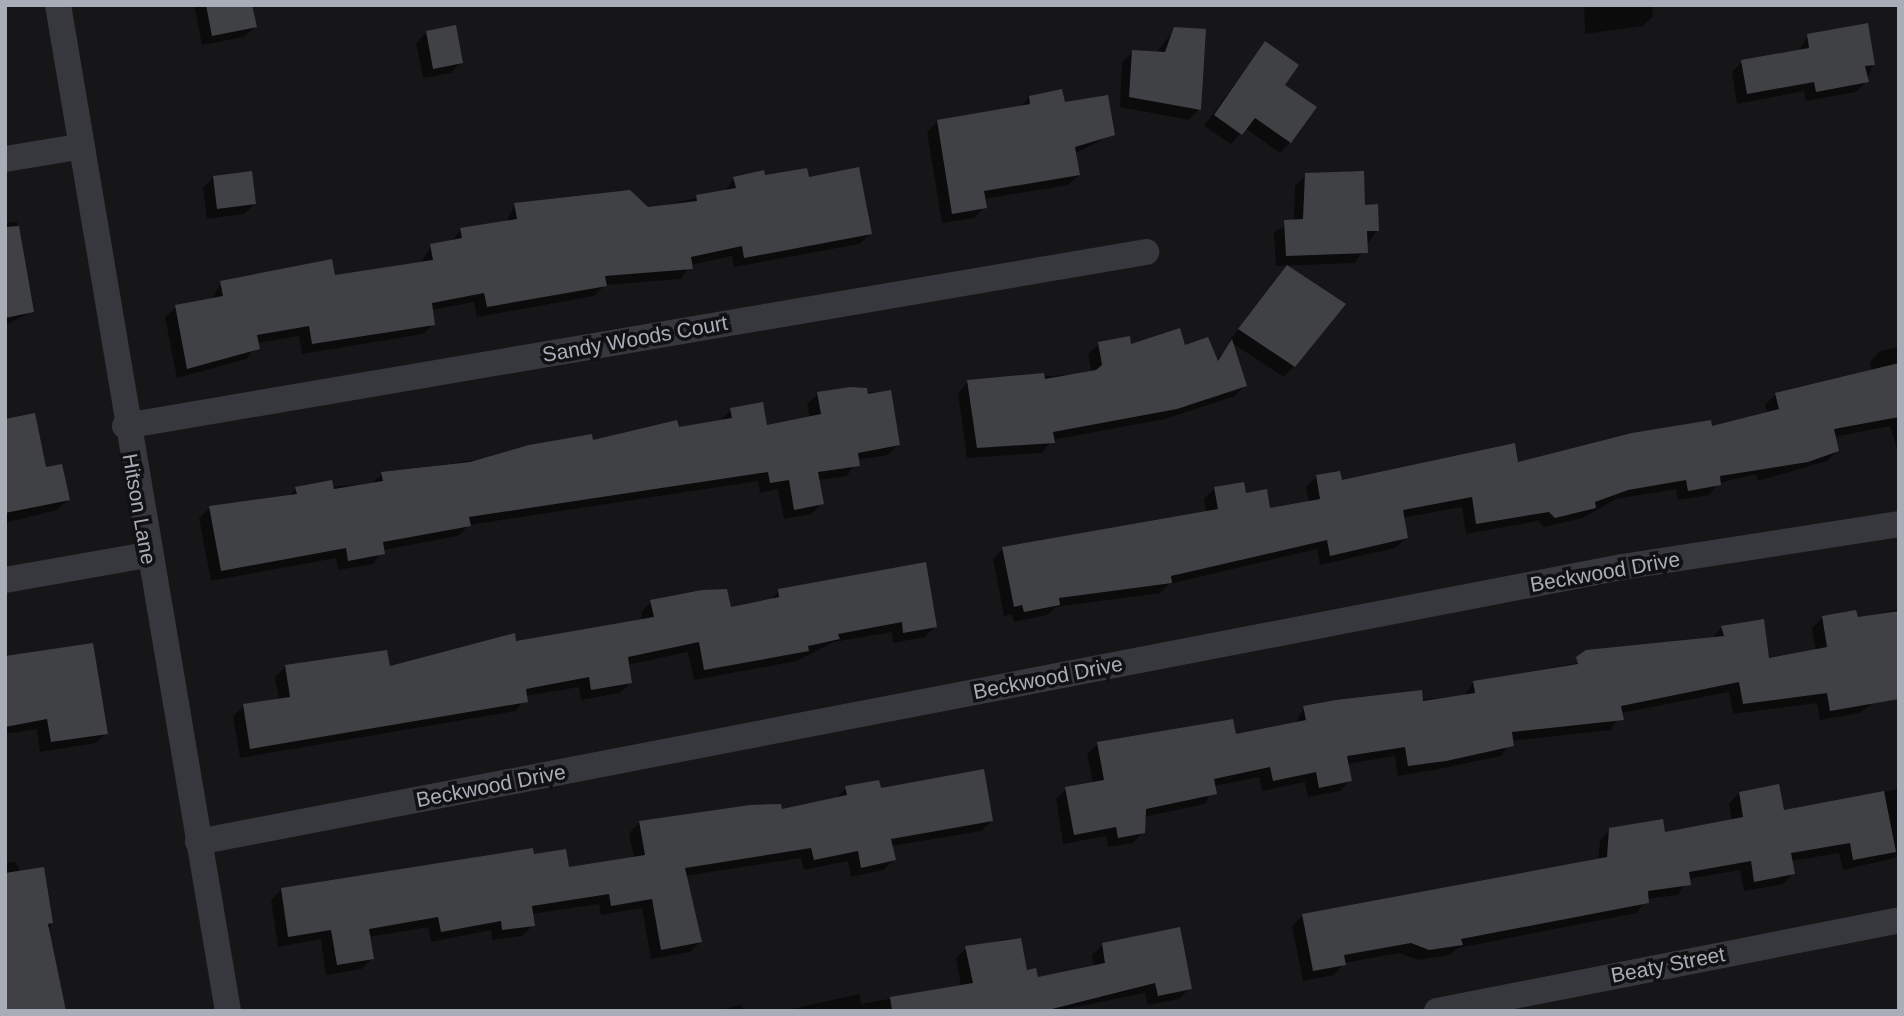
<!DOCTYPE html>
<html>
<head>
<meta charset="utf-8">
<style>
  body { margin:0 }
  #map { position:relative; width:1904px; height:1016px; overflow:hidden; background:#161618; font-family:Helvetica,sans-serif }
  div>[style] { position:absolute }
  .shadow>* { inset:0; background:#0007 }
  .building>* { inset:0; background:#404145 }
  .minor>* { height:26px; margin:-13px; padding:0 13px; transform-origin:13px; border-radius:13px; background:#37383d }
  span { translate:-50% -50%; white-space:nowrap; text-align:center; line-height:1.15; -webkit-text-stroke:7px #111113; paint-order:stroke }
  .street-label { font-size:21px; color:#a8adb8 }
  .frame { position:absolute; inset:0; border:7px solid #a8adb8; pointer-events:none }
</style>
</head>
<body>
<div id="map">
  <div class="shadow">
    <div style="clip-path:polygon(194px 5px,251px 5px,255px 27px,244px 37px,202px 45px)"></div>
    <div style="clip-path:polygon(1584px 5px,1652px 5px,1653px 16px,1643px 26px,1585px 34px)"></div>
    <div style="clip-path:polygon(1175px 29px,1199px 109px,1189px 120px,1120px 107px,1122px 62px,1133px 52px,1156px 53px)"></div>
    <div style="clip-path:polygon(427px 32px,461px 62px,451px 73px,423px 78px,416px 43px)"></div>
    <div style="clip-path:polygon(1808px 36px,1873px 64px,1867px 81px,1856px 92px,1806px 101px,1804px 91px,1737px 104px,1732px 72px,1742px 62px,1798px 52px)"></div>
    <div style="clip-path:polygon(1265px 43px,1283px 86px,1290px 142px,1280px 153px,1245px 128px,1231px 144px,1204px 126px)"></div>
    <div style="clip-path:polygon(1029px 97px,1064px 104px,1113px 134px,1074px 154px,1079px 175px,1068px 185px,984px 199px,985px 207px,974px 218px,942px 223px,927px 132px,938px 121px,1019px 108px)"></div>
    <div style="clip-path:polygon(1306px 175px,1364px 207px,1377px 230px,1355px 263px,1276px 266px,1274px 232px,1294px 221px,1295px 186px)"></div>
    <div style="clip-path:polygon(213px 177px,255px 204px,244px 214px,207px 219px,203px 188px)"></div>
    <div style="clip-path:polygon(734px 178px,807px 179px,870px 234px,859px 244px,734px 267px,732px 256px,690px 265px,681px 279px,605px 285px,594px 296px,477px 317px,474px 302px,431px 310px,433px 324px,423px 334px,302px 354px,299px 336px,257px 343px,247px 359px,177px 378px,165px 317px,176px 307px,211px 300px,221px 283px,334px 277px,421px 263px,431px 246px,451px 242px,461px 230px,506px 222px,515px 205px,647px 209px,724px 192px)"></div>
    <div style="clip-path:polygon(17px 222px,32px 312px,5px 325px,5px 223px)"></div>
    <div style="clip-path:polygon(1288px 267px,1294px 366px,1284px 377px,1229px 341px)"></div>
    <div style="clip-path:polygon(1231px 343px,1245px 385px,1235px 396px,1165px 419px,1052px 440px,1042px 453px,967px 458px,958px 393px,968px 382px,1092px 373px,1088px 354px,1099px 344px,1184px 347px,1216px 361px)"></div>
    <div style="clip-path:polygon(1899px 347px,1899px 455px,1890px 426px,1834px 437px,1837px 451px,1827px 461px,1758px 481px,1756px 474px,1719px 483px,1709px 495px,1678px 500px,1676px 489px,1616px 499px,1583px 518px,1544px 527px,1538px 521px,1466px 534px,1462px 507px,1402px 518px,1406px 538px,1395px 548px,1320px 565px,1317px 549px,1169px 584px,1160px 593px,1056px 607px,1047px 615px,1014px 622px,1012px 614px,1004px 616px,993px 559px,1003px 549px,1206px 513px,1204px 499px,1214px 489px,1245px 495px,1269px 510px,1309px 502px,1306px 487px,1317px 476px,1341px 482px,1517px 464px,1710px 428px,1768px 414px,1765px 405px,1776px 394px,1872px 370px,1870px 362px,1880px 351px)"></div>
    <div style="clip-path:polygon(889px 392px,898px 445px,888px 455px,857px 460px,847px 476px,818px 480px,822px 503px,812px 514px,784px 519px,778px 489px,760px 493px,758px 481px,469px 525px,458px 536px,383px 550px,373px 564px,338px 570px,336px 558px,211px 581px,199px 518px,210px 508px,288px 497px,296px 489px,371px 484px,382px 474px,677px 429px,721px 420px,731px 410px,766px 427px,810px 418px,807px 404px,818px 394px)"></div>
    <div style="clip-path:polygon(5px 421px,68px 500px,57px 510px,5px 523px)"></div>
    <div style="clip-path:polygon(779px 591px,935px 626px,925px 637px,893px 643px,892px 632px,834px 642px,797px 661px,694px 680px,688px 652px,627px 665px,630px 683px,620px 693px,581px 700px,579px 687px,526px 696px,516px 711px,240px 758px,233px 716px,244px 706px,279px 700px,275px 677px,286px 666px,389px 668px,642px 620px,641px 612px,651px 602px,729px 609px,769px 601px)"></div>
    <div style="clip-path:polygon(1899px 609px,1899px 687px,1859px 713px,1820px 720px,1817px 703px,1733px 714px,1729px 692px,1621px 713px,1611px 730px,1511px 741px,1501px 756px,1434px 770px,1398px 776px,1395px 756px,1347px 764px,1350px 780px,1340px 791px,1308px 797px,1305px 782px,1262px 791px,1259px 777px,1214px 786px,1205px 804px,1144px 817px,1143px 832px,1133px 843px,1108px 847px,1106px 836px,1063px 844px,1056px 799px,1066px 789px,1093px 784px,1087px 754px,1098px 744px,1235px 736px,1295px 724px,1304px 708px,1464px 696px,1474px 682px,1712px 638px,1722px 627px,1768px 660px,1816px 651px,1812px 628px,1822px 618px,1856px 619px)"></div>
    <div style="clip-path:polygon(5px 658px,106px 733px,96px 743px,40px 752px,37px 729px,5px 734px)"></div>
    <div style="clip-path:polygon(846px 788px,880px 790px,992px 821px,981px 831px,891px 846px,894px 860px,883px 870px,851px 877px,848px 861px,804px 870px,801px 858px,685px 876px,700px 942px,690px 952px,651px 959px,642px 908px,601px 915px,599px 904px,531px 914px,533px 925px,522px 936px,492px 940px,491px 930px,431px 942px,428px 927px,369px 937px,372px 958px,362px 969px,326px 975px,321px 939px,278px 947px,271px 900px,281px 890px,533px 856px,567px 869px,634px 858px,629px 833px,640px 822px,780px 811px,835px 799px)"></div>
    <div style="clip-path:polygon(1899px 789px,1899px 857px,1843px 870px,1839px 853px,1791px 861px,1793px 874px,1783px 884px,1744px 891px,1740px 870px,1688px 879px,1678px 895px,1647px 899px,1637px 913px,1458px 948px,1450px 955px,1418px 960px,1399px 953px,1344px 963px,1334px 975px,1303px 981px,1292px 926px,1303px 915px,1598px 860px,1600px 840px,1610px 829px,1663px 834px,1732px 821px,1729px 804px,1739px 793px,1782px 812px)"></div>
    <div style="clip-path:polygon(15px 862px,52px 923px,5px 1011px,5px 863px)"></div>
    <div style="clip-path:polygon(1006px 939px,1019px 940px,1026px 972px,1036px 980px,1094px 967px,1092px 955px,1102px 945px,1190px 988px,1179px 999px,1148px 1005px,1145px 993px,1056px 1011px,783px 1011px,859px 994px,861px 1004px,961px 986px,956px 958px,966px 948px)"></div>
    <div style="clip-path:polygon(742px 1005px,743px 1011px,715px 1011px)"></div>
  </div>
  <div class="building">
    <div style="clip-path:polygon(206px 5px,252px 5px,257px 27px,212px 36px)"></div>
    <div style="clip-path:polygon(1868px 23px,1875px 65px,1865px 66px,1869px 82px,1816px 92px,1814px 82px,1747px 94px,1741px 60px,1809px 48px,1807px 34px)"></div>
    <div style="clip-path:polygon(456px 25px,463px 63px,433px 69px,426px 31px)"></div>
    <div style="clip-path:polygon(1174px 27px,1206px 29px,1201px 110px,1129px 97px,1132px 50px,1165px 52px)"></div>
    <div style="clip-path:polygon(1265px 41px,1299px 65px,1285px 85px,1317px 107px,1291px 143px,1255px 118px,1242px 135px,1214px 115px)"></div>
    <div style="clip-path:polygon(1062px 89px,1065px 102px,1108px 95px,1115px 135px,1075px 147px,1080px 175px,984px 191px,987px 208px,952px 214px,937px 120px,1030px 104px,1029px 96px)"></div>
    <div style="clip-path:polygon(859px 167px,872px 234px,744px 258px,742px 246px,691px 257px,693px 269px,605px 276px,607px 286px,487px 307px,484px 293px,432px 303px,435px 325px,312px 344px,309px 326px,257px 335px,260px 349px,187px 369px,175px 305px,223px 296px,220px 281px,332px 259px,335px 275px,433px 260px,430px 244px,462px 238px,460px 228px,517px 219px,514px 203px,630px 190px,648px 207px,697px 201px,696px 195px,736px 188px,733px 177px,764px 170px,765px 175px,807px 168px,809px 177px)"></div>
    <div style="clip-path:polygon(252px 171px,256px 204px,217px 209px,213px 176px)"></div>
    <div style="clip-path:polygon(1364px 171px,1365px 205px,1378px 204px,1379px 231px,1367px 231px,1368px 253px,1286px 256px,1284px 220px,1303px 219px,1305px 173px)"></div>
    <div style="clip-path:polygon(19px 226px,34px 312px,5px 318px,5px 227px)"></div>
    <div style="clip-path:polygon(1287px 265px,1346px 304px,1295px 367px,1238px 329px)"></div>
    <div style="clip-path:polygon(1180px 328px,1185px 345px,1208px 337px,1218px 361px,1232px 339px,1247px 386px,1177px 409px,1053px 432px,1055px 443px,977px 448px,967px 380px,1044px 373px,1045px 379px,1096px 370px,1102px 365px,1098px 342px,1130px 336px,1131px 344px)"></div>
    <div style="clip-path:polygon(1899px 363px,1899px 417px,1834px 429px,1839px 451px,1808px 462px,1720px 476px,1721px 485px,1688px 491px,1686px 480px,1628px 490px,1595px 502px,1596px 508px,1555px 518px,1549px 512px,1476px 524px,1472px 497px,1403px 510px,1408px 538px,1330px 556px,1327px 540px,1171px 576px,1172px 583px,1059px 598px,1060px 605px,1024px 612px,1022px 605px,1014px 607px,1002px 547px,1218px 509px,1214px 487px,1244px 482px,1246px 493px,1267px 489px,1270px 508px,1320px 499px,1316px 475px,1340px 471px,1342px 480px,1515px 443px,1518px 462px,1632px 433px,1711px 420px,1712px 426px,1779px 409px,1775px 393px)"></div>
    <div style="clip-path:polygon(850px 387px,867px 388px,868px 394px,891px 390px,900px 445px,858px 453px,860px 466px,818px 472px,824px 504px,794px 510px,789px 480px,770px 483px,768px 472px,469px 517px,471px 526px,383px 542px,385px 554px,348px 561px,346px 548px,221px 571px,209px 506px,297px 494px,295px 487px,332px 480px,334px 489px,383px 481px,381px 472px,470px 462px,529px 445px,592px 434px,593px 440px,677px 420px,679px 427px,732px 418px,730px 408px,763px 402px,767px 425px,821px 414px,817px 392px)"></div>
    <div style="clip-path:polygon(35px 413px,46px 467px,62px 464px,70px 500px,5px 513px,5px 419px)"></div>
    <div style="clip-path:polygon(926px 562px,937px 627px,903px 633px,902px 622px,838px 634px,840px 639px,808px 646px,809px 651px,704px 670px,699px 642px,628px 657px,632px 683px,591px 690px,589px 677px,526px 689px,528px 702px,250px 749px,243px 704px,290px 697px,285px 665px,387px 650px,390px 666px,515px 633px,516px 641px,654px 617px,650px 600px,702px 590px,727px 589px,731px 607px,779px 597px,778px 589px)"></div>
    <div style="clip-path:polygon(1856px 610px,1858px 617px,1899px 611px,1899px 699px,1830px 711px,1827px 693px,1743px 704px,1739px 682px,1621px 706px,1624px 720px,1512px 732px,1514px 746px,1446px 761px,1408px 766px,1405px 747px,1347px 756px,1352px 781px,1319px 788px,1316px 772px,1273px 781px,1270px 767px,1214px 779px,1217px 794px,1146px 809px,1145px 833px,1118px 838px,1116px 827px,1074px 835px,1065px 787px,1104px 780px,1097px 742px,1233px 719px,1236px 734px,1306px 720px,1303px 706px,1336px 700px,1422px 690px,1423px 701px,1475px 693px,1473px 681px,1578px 664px,1576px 657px,1586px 650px,1724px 636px,1721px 626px,1764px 619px,1769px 658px,1827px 647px,1822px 616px)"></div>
    <div style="clip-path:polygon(93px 643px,108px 734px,51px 742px,47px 719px,5px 727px,5px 656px)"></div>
    <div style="clip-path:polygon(984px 769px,993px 821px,891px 839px,896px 860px,861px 868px,858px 851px,814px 860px,811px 848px,685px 868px,702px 942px,661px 950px,652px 899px,611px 906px,609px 894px,532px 906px,535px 926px,502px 930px,501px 921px,441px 932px,438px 917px,369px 929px,374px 959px,337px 965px,331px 930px,288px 937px,281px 888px,533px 848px,534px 854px,566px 849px,569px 867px,645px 855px,639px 821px,750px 805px,781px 804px,782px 809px,847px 795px,845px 786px,879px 780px,881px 788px)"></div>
    <div style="clip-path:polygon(1779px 784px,1784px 810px,1884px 791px,1896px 852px,1853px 860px,1850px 843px,1791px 853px,1795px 874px,1754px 882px,1751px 861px,1689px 872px,1691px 885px,1648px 891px,1649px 903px,1461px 939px,1463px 945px,1429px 950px,1411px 943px,1344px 955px,1346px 965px,1313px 971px,1302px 914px,1607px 857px,1609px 828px,1663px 819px,1665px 832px,1743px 817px,1739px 792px)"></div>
    <div style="clip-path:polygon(44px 867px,53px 923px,48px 924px,66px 1011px,5px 1011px,5px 873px)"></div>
    <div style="clip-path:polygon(1180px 927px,1192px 989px,1158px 996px,1155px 983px,1044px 1011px,892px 1011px,890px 997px,973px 983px,965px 946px,1021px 938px,1027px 970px,1036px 968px,1038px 977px,1105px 963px,1102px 943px)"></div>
  </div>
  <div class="minor">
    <div style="left:58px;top:5px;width:1020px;rotate:80.41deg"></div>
    <div style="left:5px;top:159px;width:74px;rotate:-9.3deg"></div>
    <div style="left:125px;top:426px;width:1036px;rotate:-9.67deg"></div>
    <div style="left:5px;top:580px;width:144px;rotate:-10deg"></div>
    <div style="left:198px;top:842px;width:1450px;rotate:-10.93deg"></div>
    <div style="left:1622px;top:567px;width:280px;rotate:-8.8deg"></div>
    <div style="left:1437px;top:1011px;width:471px;rotate:-11.1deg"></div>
  </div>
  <div class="street-label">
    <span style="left:635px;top:339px;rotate:-10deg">Sandy Woods Court</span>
    <span style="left:139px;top:509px;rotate:80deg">Hitson Lane</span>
    <span style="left:1605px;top:572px;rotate:-10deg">Beckwood Drive</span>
    <span style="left:1048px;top:678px;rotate:-11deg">Beckwood Drive</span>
    <span style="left:491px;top:786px;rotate:-11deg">Beckwood Drive</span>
    <span style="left:1668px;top:965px;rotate:-11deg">Beaty Street</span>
  </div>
  <div class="frame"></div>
</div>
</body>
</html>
